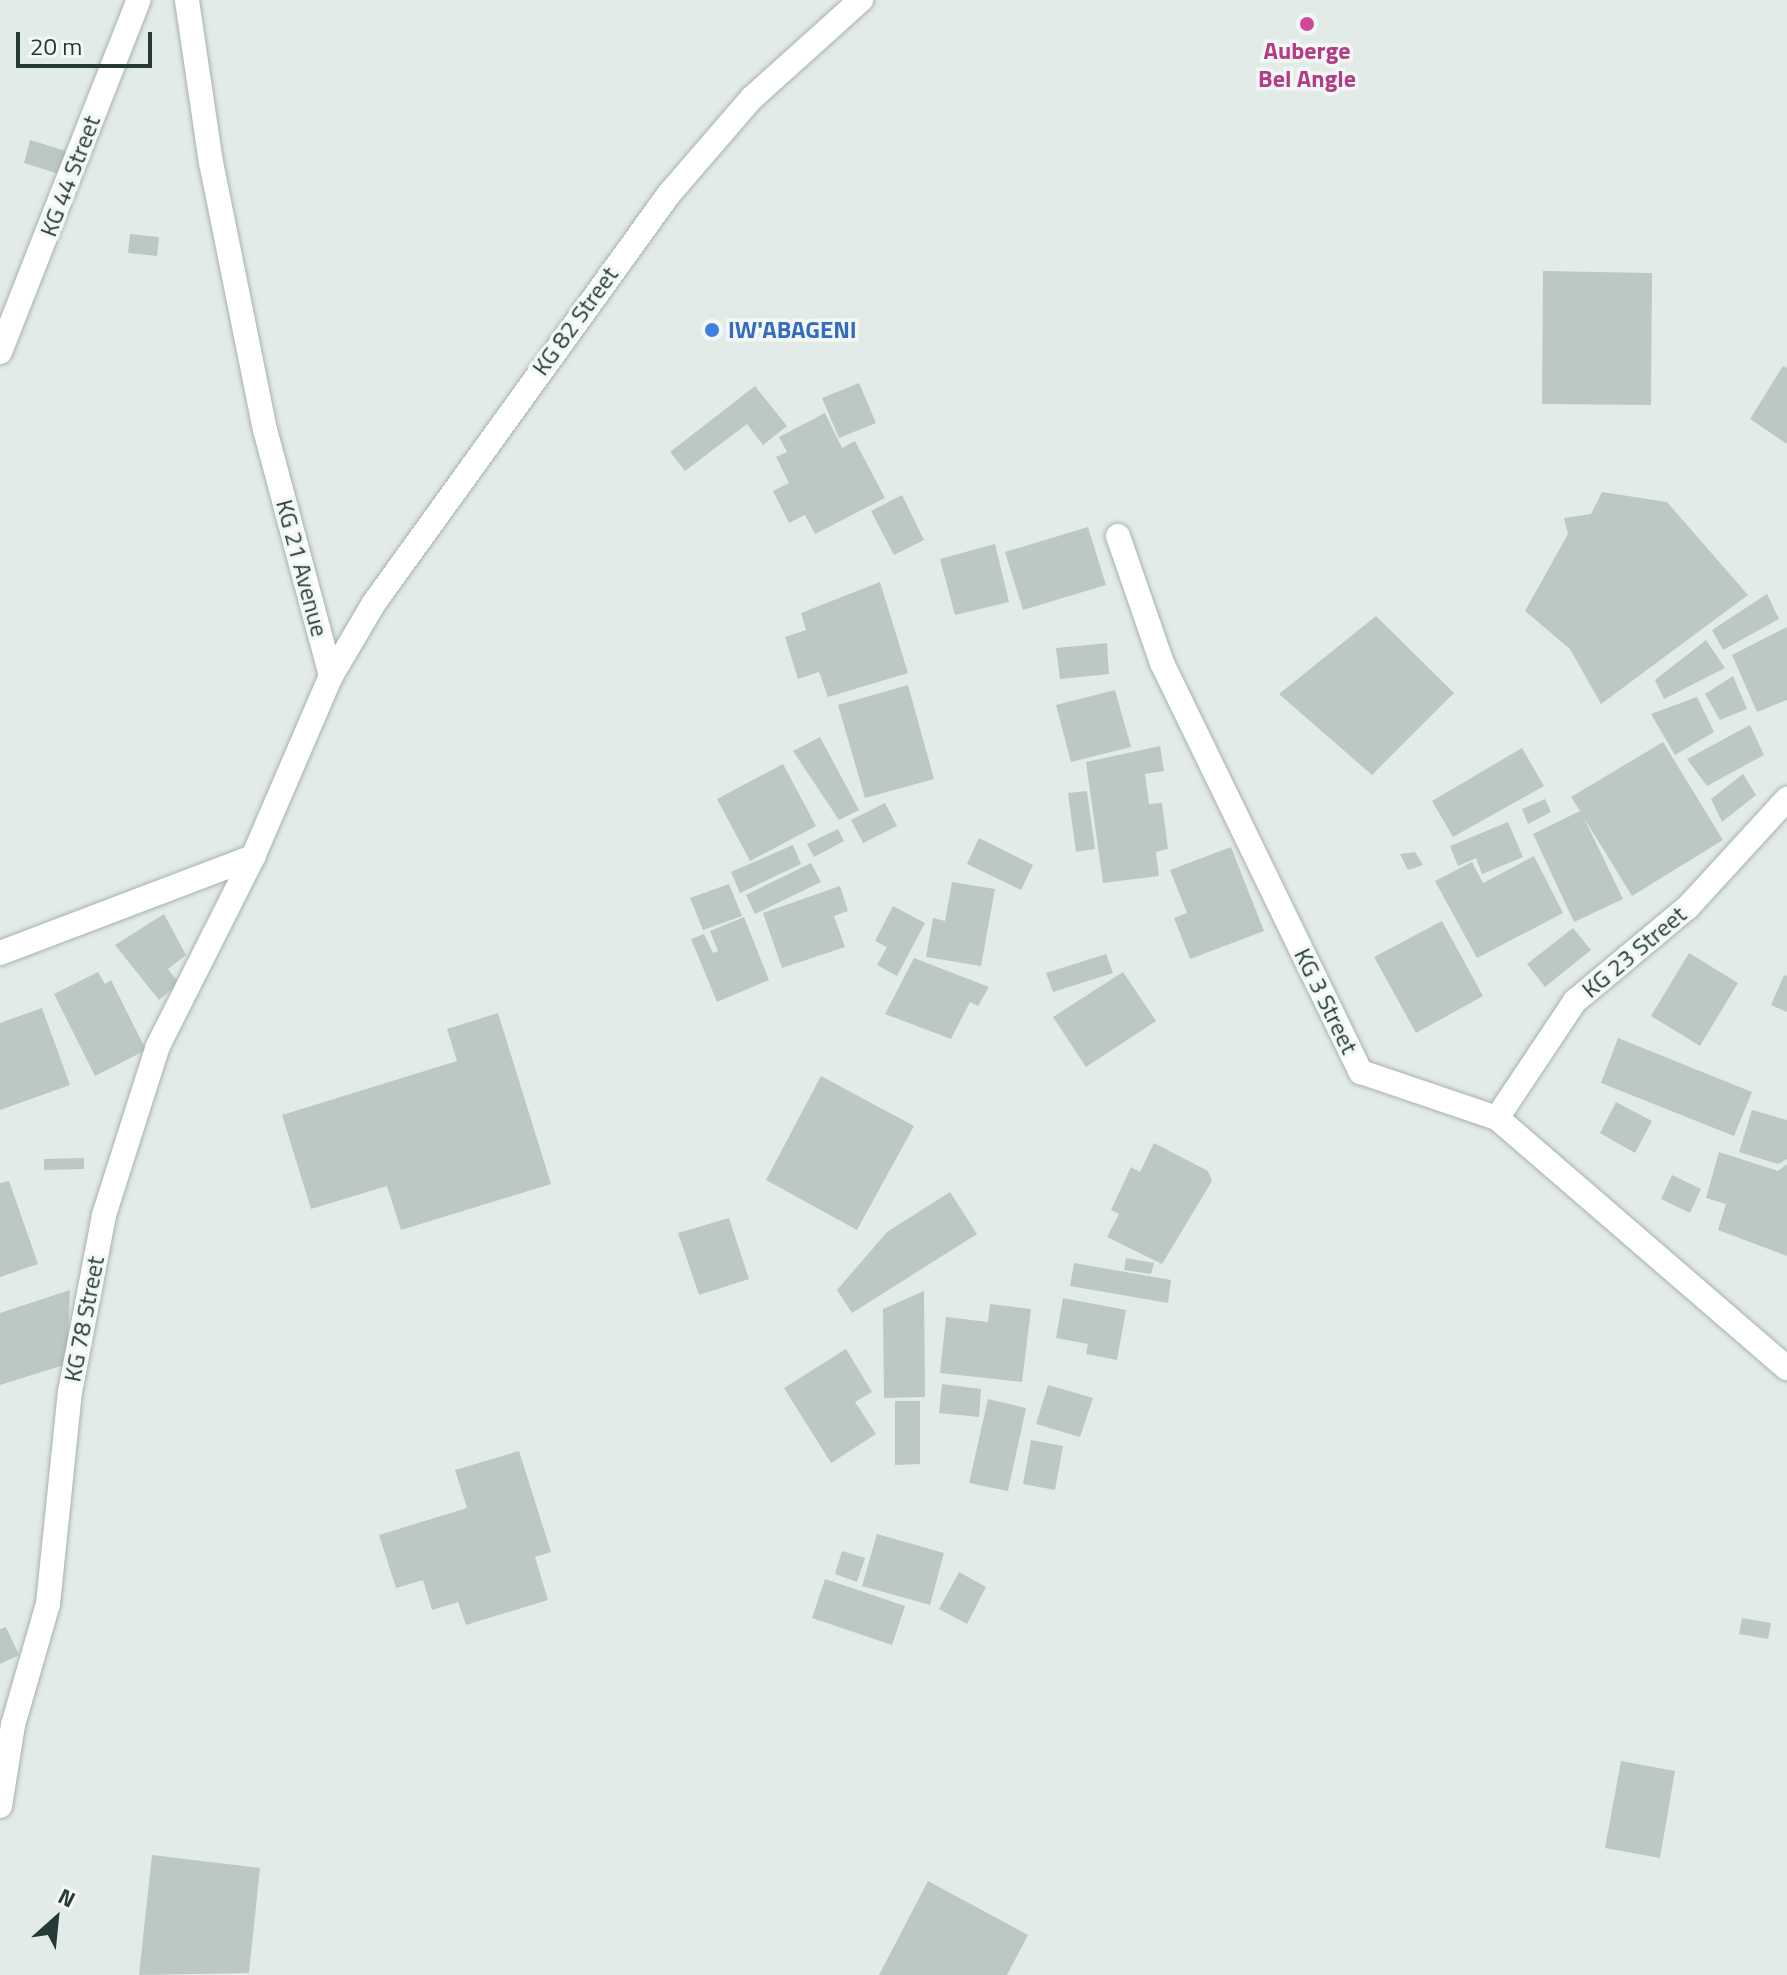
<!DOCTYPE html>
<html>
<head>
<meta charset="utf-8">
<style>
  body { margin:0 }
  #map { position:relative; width:1787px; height:1975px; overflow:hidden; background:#e3ebe8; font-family:"Titillium Web",sans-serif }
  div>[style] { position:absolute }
  .building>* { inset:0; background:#bcc8c4 }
  .roads { filter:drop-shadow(0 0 2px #a6b2af) drop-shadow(0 0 2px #a6b2af) }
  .street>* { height:24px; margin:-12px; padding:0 12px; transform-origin:12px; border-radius:12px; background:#fff }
  .dots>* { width:22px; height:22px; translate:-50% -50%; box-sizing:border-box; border:4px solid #f3f8f6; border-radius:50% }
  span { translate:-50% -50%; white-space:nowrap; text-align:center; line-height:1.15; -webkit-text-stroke:7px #f3f8f6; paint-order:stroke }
  .hotel-label { font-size:24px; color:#b23c85; font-weight:700 }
  .street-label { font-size:24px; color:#253a36 }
  .shop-label { font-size:24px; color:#366cbe; font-weight:700 }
  .left { translate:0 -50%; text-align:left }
  .north { position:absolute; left:16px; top:1879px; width:80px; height:80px; -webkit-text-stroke:6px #f3f8f6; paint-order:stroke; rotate:27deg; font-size:22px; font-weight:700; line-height:32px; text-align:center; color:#253a36 }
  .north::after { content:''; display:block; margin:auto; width:28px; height:36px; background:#253a36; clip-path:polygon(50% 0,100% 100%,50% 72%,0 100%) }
  .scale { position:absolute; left:16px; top:32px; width:136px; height:36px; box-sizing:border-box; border:4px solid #253a36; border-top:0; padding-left:10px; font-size:24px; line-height:28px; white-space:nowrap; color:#253a36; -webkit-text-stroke:6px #f3f8f6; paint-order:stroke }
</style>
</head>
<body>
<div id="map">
  <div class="building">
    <div style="clip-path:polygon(30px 140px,69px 152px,62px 175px,24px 163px)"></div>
    <div style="clip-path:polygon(130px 234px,159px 237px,157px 256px,128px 253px)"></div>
    <div style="clip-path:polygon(1543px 271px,1652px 273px,1651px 405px,1542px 404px)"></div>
    <div style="clip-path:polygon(1783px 366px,1787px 368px,1787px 444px,1750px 419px)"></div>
    <div style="clip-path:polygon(859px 383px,876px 423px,839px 438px,822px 398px)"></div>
    <div style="clip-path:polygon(755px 386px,787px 426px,763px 445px,747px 424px,685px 471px,670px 452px)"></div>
    <div style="clip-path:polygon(825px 413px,842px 448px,855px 441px,885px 498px,815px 534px,805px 515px,789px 523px,773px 491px,789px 483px,776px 457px,787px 452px,779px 437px)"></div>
    <div style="clip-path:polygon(1602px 492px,1667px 502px,1748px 595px,1601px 704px,1570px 649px,1525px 611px,1568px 534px,1564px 518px,1591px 514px)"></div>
    <div style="clip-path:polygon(902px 495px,924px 540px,894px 555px,871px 511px)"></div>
    <div style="clip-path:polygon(1088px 527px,1106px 585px,1023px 610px,1005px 552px)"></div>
    <div style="clip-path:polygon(995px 544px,1009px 602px,955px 615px,940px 559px)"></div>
    <div style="clip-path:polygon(880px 582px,908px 673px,828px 697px,819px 672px,798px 679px,785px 637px,806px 630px,801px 613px)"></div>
    <div style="clip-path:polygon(1767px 594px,1779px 619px,1723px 650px,1712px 630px)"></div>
    <div style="clip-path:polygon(1376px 616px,1454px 693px,1372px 775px,1279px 694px)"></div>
    <div style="clip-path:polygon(1787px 627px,1787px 700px,1757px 712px,1732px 655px)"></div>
    <div style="clip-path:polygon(1706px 640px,1725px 668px,1664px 699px,1655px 680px)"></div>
    <div style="clip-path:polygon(1107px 643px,1109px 674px,1060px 679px,1056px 648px)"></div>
    <div style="clip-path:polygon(1733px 676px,1747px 709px,1720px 720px,1705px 694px)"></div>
    <div style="clip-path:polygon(908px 685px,934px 779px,865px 798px,838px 705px)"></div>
    <div style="clip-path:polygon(1115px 690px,1131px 747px,1071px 762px,1056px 705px)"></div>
    <div style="clip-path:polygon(1697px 697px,1714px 732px,1675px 755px,1651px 714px)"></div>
    <div style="clip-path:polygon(1750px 725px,1764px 755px,1707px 786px,1687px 759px)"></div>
    <div style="clip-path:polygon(820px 737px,859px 810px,839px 820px,793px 751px)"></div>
    <div style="clip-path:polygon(1663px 742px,1723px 840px,1632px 896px,1584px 818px,1623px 899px,1574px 922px,1533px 834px,1580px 811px,1571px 797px)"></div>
    <div style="clip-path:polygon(1160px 746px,1164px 771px,1145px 774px,1149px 804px,1162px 803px,1168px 849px,1156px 852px,1159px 876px,1103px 883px,1086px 762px)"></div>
    <div style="clip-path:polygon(1522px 748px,1544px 786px,1453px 837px,1432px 801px)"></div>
    <div style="clip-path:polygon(783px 764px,816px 826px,750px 861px,717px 799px)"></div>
    <div style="clip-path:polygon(1743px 774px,1756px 795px,1722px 822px,1711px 799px)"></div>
    <div style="clip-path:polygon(1087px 791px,1095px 849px,1076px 852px,1068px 793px)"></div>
    <div style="clip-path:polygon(1545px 799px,1551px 812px,1528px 824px,1522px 809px)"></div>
    <div style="clip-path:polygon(885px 803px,897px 826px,863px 843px,851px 820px)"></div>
    <div style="clip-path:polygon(1508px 822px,1523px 857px,1482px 874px,1476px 858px,1458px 866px,1450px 846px)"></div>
    <div style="clip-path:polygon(838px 829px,844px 841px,814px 857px,807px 844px)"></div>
    <div style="clip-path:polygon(979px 838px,1033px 865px,1021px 890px,967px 864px)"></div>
    <div style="clip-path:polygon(793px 845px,801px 864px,740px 893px,731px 872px)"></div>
    <div style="clip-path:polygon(1231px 847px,1264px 931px,1190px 959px,1174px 918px,1187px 913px,1170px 870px)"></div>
    <div style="clip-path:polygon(1415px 852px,1423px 865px,1408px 870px,1400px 854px)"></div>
    <div style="clip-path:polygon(1534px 856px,1563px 913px,1477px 958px,1435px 881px,1472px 862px,1483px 883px)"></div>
    <div style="clip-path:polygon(811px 863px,821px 882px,755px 914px,746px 895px)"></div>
    <div style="clip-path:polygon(952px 882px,995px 889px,981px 966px,926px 957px,933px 918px,945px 921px)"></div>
    <div style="clip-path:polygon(729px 884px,742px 916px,703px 930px,690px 898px)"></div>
    <div style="clip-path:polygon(840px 886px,848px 911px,834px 916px,845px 947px,782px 968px,763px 913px)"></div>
    <div style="clip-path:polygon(893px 906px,925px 923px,897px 976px,877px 965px,887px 947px,875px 941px)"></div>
    <div style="clip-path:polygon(164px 914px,186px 955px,168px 969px,179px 983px,159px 1000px,115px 945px)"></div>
    <div style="clip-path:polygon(744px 917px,769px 980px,717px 1002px,691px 939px,704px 934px,713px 953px,718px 951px,710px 931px)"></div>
    <div style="clip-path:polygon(1442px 921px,1483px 996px,1416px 1033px,1374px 957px)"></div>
    <div style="clip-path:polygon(1573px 928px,1591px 950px,1545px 987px,1527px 964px)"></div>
    <div style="clip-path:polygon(1689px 953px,1738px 983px,1700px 1046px,1651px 1016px)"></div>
    <div style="clip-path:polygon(1106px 954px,1113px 973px,1053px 992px,1046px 973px)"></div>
    <div style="clip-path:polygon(914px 958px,989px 987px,978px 1006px,970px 1002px,951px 1039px,885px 1014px)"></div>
    <div style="clip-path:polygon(98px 972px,105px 984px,111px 980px,146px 1050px,95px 1076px,54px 994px)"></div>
    <div style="clip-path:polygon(1123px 972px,1156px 1021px,1086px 1067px,1053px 1017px)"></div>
    <div style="clip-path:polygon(1784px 975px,1787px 976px,1787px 1012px,1771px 1005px)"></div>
    <div style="clip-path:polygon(42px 1008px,70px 1085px,0 1110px,0 1023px)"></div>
    <div style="clip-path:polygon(498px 1013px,551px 1184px,401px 1230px,387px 1186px,311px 1209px,282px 1115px,457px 1061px,447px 1029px)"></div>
    <div style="clip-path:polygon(1618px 1038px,1752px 1092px,1734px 1136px,1601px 1083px)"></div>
    <div style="clip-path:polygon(821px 1076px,914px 1126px,857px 1230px,766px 1180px)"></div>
    <div style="clip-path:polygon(1616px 1102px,1652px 1121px,1635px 1153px,1600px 1133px)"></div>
    <div style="clip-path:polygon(1752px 1110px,1787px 1120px,1787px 1159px,1778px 1164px,1739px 1152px)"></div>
    <div style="clip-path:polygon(1154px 1143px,1208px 1171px,1212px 1181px,1162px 1264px,1107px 1237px,1119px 1214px,1111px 1210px,1131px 1167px,1140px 1172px)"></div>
    <div style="clip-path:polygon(1719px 1152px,1778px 1171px,1787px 1164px,1787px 1256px,1718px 1230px,1726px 1204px,1706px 1198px)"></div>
    <div style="clip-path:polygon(84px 1158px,84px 1169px,44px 1170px,44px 1159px)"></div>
    <div style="clip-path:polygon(1672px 1175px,1701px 1189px,1690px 1213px,1661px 1199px)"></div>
    <div style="clip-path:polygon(9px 1181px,38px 1264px,0 1277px,0 1183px)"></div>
    <div style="clip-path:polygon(950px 1192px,977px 1234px,852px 1313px,837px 1290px,887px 1232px)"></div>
    <div style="clip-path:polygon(729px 1218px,749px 1279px,699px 1295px,678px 1233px)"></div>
    <div style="clip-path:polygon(1126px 1258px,1154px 1263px,1151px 1274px,1124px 1270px)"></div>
    <div style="clip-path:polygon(1074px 1263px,1171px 1280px,1168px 1303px,1070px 1286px)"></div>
    <div style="clip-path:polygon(70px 1290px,67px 1364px,0 1385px,0 1313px)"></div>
    <div style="clip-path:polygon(924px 1291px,925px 1397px,884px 1398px,883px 1309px)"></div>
    <div style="clip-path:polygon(1063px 1298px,1126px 1310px,1117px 1360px,1086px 1354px,1088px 1344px,1056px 1338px)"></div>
    <div style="clip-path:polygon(990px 1304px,1031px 1309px,1022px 1382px,940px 1373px,946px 1317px,988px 1322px)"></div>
    <div style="clip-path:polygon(846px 1349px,872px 1392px,855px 1402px,876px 1434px,831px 1463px,784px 1388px)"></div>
    <div style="clip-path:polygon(942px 1384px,981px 1389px,979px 1417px,939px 1413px)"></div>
    <div style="clip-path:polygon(1048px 1385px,1093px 1398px,1080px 1437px,1036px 1424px)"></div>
    <div style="clip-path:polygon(988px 1399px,1026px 1408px,1008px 1491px,969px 1483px)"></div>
    <div style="clip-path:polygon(895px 1401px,920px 1401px,920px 1464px,895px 1465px)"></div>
    <div style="clip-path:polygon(1031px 1440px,1063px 1446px,1055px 1490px,1023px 1484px)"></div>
    <div style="clip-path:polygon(519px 1451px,551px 1552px,535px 1557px,548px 1600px,466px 1625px,458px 1602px,432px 1610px,423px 1580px,396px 1588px,379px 1535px,467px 1508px,455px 1470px)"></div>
    <div style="clip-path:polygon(877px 1534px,944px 1553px,930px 1605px,862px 1586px)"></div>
    <div style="clip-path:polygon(842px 1551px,865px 1558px,857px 1582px,835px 1574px)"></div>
    <div style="clip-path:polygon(959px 1572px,986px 1587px,967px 1624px,939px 1609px)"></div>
    <div style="clip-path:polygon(825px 1579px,905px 1606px,892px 1645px,812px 1618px)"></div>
    <div style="clip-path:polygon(1742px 1618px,1771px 1623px,1768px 1639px,1739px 1634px)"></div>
    <div style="clip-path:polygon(6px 1627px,19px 1655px,0 1664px,0 1629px)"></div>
    <div style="clip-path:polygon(1621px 1761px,1675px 1771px,1660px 1858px,1605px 1848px)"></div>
    <div style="clip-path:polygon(152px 1855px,260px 1868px,249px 1973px,139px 1975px)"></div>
    <div style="clip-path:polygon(928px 1881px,1028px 1935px,1007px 1975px,879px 1975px)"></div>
  </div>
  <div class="roads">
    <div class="street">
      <div style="left:0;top:352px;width:378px;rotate:-68.5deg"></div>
      <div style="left:1118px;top:536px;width:134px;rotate:70.9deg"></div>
      <div style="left:1162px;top:663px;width:455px;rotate:64.1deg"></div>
      <div style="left:1361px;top:1072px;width:144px;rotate:18.7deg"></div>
      <div style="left:1497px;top:1118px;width:383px;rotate:40.8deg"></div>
      <div style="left:331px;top:676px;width:85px;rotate:-59.5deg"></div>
      <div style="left:374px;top:603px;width:504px;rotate:-54.2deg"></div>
      <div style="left:669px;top:194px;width:127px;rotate:-49.2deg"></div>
      <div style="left:752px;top:98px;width:147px;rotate:-42deg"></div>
      <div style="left:0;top:953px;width:271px;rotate:-20.8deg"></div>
      <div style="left:253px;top:857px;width:197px;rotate:-66.7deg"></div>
      <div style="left:331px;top:676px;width:255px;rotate:-105deg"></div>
      <div style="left:265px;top:430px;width:272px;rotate:-101.4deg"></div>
      <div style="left:211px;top:163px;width:165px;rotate:-98.4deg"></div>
      <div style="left:1497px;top:1118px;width:141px;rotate:-56.3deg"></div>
      <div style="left:1575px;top:1001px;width:147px;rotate:-39.8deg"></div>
      <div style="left:1688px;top:907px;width:147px;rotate:-47.5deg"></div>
      <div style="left:0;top:1806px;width:82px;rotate:-80.9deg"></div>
      <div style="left:13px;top:1725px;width:126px;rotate:-73.9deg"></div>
      <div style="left:48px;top:1604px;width:213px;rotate:-84.1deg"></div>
      <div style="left:70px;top:1392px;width:180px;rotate:-79.1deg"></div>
      <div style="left:104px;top:1215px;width:177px;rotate:-72.3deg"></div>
      <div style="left:158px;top:1046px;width:212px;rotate:-63.3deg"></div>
    </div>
  </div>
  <div class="dots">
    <div style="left:1307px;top:24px;background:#d1479c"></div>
    <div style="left:712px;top:330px;background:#3f7fe0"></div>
  </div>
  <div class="hotel-label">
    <span style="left:1307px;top:65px">Auberge<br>Bel Angle</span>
  </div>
  <div class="street-label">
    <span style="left:70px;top:176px;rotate:-69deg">KG 44 Street</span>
    <span style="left:575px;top:321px;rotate:-54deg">KG 82 Street</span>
    <span style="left:302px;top:568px;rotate:75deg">KG 21 Avenue</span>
    <span style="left:1634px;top:952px;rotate:-40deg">KG 23 Street</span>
    <span style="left:1326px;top:1001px;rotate:64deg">KG 3 Street</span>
    <span style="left:84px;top:1319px;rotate:-79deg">KG 78 Street</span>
  </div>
  <div class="shop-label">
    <span class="left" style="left:728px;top:330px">IW'ABAGENI</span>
  </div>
  <div class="north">N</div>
  <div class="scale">20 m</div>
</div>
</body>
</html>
